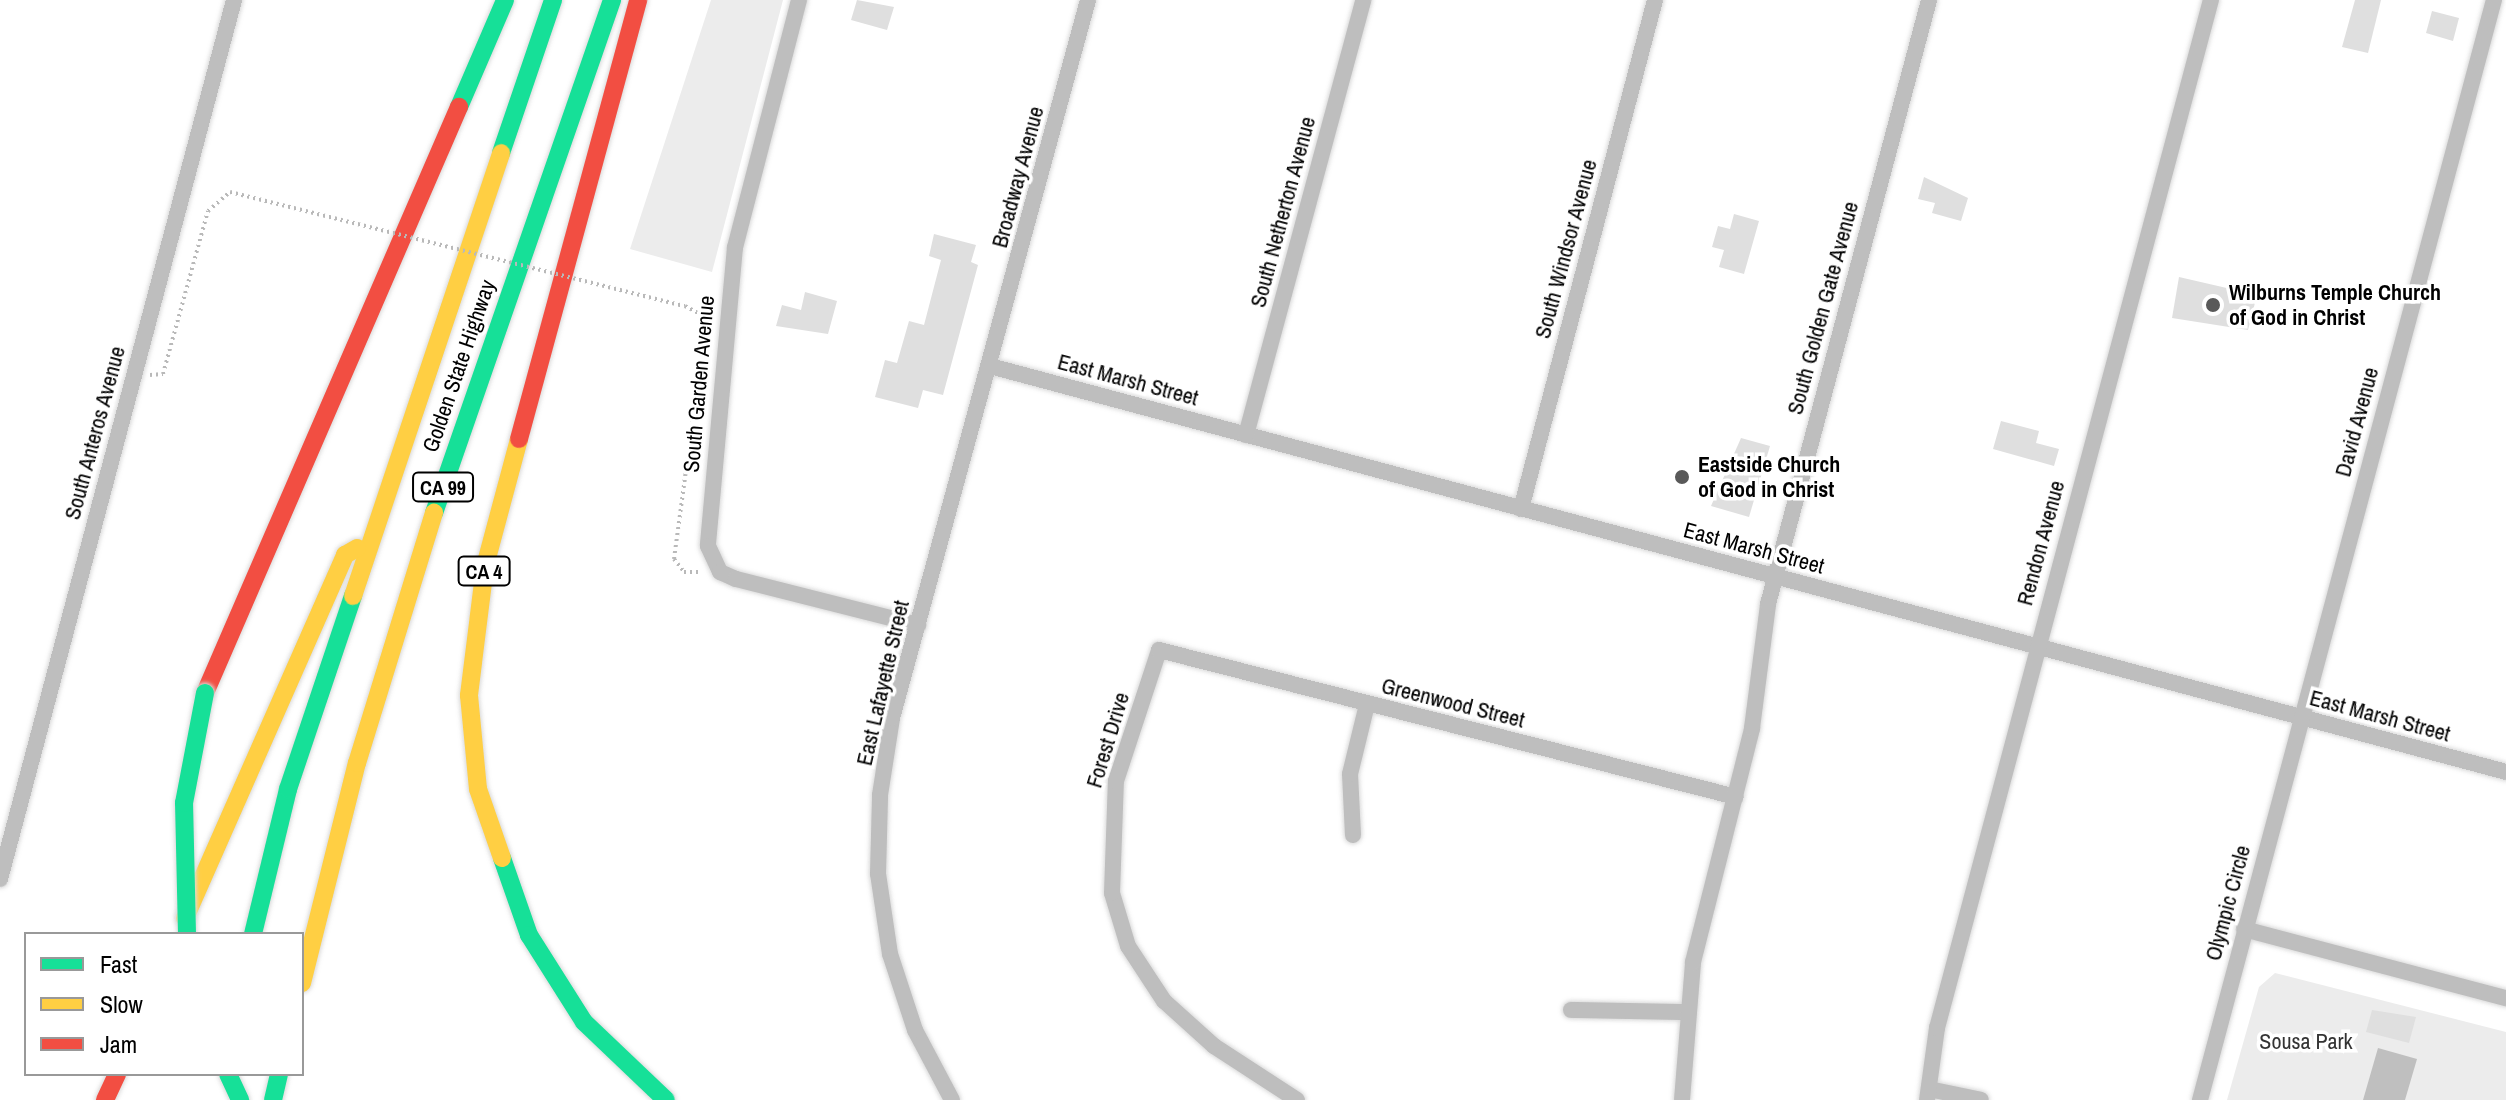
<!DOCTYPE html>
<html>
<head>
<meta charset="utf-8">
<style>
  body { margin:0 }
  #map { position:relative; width:2506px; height:1100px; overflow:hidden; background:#fff; font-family:"Archivo Narrow",sans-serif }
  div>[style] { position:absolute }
  .green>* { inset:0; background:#ececec }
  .water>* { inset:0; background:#bfbfbf }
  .building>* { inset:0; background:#dfdfdf }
  .path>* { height:4px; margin-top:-2px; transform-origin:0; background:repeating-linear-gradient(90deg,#b9b9b9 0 2px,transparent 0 6px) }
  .roads { filter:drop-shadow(0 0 2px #dbdbdb) drop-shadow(0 0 2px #dbdbdb) }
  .street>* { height:16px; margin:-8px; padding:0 8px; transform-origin:8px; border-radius:8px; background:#bebebe }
  .fast>* { height:18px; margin:-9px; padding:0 9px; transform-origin:9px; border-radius:9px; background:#16e098 }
  .slow>* { height:18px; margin:-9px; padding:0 9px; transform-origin:9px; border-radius:9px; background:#ffcf43 }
  .jam>* { height:18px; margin:-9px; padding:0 9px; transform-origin:9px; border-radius:9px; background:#f24e42 }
  .path-bridge>* { height:4px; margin-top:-2px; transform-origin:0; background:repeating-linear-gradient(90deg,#b9b9b9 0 2px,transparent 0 6px) }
  .bridges { filter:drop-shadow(0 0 2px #dbdbdb) drop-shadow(0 0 2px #dbdbdb) }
  .fast-bridge>* { height:18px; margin:-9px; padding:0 9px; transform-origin:9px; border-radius:9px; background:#16e098 }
  .dots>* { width:22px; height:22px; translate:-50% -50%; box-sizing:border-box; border:4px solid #fff; border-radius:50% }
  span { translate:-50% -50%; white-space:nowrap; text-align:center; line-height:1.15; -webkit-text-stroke:7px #fff; paint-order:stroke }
  .shield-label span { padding:2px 6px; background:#fff; border:2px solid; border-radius:6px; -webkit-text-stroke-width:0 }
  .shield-label { font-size:20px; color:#000; font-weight:700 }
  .street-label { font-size:22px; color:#000 }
  .poi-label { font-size:22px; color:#000; font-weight:700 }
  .left { translate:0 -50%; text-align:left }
  .park-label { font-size:22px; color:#333 }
  .legend { position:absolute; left:24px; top:932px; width:280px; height:144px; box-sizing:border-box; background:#fff; border:2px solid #999; margin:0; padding:10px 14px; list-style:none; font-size:24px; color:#000 }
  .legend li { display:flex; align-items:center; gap:16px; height:40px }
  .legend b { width:40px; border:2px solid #999 }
</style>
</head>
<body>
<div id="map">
  <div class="green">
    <div style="clip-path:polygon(711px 0,783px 0,712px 272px,630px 249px)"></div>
    <div style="clip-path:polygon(2275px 973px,2506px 1032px,2506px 1100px,2227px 1100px,2259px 987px)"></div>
  </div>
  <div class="water">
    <div style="clip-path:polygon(2378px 1048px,2417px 1059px,2405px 1100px,2363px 1100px)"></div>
  </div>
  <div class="building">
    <div style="clip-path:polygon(857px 0,894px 7px,887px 30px,851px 20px)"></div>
    <div style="clip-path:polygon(2355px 0,2381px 0,2368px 53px,2342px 47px)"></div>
    <div style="clip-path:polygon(2432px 11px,2459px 18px,2453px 41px,2426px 33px)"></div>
    <div style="clip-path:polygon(1924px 177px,1968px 198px,1961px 221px,1932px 213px,1935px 203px,1918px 199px)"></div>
    <div style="clip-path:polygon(1734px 214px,1759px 221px,1744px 274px,1719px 267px,1724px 250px,1712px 247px,1718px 226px,1730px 229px)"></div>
    <div style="clip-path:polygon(934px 234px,976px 245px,971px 262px,978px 265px,943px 395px,923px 390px,918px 408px,875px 397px,885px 360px,897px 363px,909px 321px,924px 325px,941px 260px,929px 256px)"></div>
    <div style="clip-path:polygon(2179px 277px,2257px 295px,2248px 330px,2172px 318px)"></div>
    <div style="clip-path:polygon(805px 292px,837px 301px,828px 334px,776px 326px,782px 305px,801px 310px)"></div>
    <div style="clip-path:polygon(2001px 421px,2039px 431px,2036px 443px,2059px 449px,2054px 466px,1993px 449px)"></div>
    <div style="clip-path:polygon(1741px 438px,1770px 446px,1749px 517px,1711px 506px)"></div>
    <div style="clip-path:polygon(2372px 1010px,2416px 1017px,2409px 1043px,2366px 1032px)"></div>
  </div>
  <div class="path">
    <div style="left:150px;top:375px;width:13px;rotate:-4deg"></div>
    <div style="left:674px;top:559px;width:16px;rotate:52deg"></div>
    <div style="left:684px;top:572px;width:18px"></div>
  </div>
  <div class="roads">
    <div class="street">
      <div style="left:799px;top:0;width:255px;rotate:104.5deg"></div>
      <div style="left:735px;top:247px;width:300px;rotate:95.2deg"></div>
      <div style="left:708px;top:546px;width:29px;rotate:65deg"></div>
      <div style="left:720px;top:572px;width:17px;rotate:24deg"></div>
      <div style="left:736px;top:579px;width:188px;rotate:14.2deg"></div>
      <div style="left:990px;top:366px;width:1569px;rotate:14.99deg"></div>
      <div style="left:1246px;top:435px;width:450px;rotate:-74.9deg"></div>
      <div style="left:1521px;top:509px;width:526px;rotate:-75.25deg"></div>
      <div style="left:1353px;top:835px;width:61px;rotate:-92.8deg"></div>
      <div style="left:1350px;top:774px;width:72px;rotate:-76.3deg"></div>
      <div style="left:0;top:879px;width:910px;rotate:-75.09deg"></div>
      <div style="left:2244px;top:929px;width:271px;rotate:14.8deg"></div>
      <div style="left:1571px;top:1010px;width:115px;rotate:1deg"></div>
      <div style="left:1929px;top:1089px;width:53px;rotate:11.9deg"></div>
      <div style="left:952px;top:1100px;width:79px;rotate:-117.9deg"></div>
      <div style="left:915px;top:1030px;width:80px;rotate:-108.2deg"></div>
      <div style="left:890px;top:954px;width:81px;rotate:-98.5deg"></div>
      <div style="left:878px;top:874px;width:79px;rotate:-88.5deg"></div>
      <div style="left:880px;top:795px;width:78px;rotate:-81.1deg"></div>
      <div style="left:892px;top:718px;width:744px;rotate:-74.73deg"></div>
      <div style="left:1297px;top:1100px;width:99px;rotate:-147deg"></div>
      <div style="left:1214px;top:1046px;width:67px;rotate:-138deg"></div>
      <div style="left:1164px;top:1001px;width:66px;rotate:-123.2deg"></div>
      <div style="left:1128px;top:946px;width:55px;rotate:-106.8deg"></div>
      <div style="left:1112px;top:893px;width:112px;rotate:-88deg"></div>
      <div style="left:1116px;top:781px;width:138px;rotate:-71.8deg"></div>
      <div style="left:1159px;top:650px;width:595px;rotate:14.29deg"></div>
      <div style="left:1682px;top:1100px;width:138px;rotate:-85.4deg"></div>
      <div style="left:1693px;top:962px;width:241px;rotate:-75.8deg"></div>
      <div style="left:1752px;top:728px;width:125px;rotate:-82.6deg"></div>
      <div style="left:1768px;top:604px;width:625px;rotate:-75.07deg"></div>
      <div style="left:1927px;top:1100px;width:73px;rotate:-82.1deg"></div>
      <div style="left:1937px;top:1028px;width:1064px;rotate:-75.08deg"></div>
      <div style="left:2200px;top:1100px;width:1139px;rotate:-75.04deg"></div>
    </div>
    <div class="fast">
      <div style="left:459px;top:107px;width:116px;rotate:-66.7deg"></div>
      <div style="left:501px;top:153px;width:162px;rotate:-71.2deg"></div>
      <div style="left:434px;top:513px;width:543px;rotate:-70.86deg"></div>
      <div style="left:502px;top:858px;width:82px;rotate:70.7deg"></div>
      <div style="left:529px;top:935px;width:103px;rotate:57.7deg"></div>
      <div style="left:584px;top:1022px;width:113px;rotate:43.6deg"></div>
      <div style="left:253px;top:934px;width:149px;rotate:-76.4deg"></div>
      <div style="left:288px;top:789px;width:204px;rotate:-71.4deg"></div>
      <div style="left:228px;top:1074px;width:29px;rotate:65deg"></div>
      <div style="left:273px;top:1100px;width:27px;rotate:-77deg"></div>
    </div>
    <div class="slow">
      <div style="left:353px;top:596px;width:467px;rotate:-71.5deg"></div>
      <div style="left:502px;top:858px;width:73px;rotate:-109.2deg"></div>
      <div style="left:478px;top:789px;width:94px;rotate:-95.5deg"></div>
      <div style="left:469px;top:695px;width:130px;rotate:-82.9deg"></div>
      <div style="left:485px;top:566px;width:131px;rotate:-75deg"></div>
      <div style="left:185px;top:918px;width:397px;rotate:-66.2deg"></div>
      <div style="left:345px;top:555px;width:14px;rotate:-30deg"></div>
      <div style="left:302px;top:983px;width:227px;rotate:-76deg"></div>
      <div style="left:357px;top:763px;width:262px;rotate:-72.9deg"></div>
    </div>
    <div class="jam">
      <div style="left:519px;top:439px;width:455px;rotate:-74.8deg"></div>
      <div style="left:205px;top:693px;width:639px;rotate:-66.57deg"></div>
      <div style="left:105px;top:1100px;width:29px;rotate:-65deg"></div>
    </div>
  </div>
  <div class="path-bridge">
    <div style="left:163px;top:374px;width:169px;rotate:-74.6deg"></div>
    <div style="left:208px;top:211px;width:29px;rotate:-41deg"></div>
    <div style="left:230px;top:192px;width:469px;rotate:14.1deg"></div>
    <div style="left:685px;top:306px;width:17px;rotate:28deg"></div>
    <div style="left:700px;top:314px;width:23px;rotate:80deg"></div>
    <div style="left:704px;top:337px;width:224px;rotate:97.7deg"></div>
  </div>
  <div class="bridges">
    <div class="fast-bridge">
      <div style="left:187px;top:934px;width:131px;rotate:-91.3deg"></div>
      <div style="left:184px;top:803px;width:112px;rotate:-79.2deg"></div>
    </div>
  </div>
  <div class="dots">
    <div style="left:2213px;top:305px;background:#595959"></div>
    <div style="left:1682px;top:477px;background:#595959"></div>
  </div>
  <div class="shield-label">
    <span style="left:443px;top:487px">CA 99</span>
    <span style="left:484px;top:571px">CA 4</span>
  </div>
  <div class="street-label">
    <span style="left:1018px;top:177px;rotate:-75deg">Broadway Avenue</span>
    <span style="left:1283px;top:212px;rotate:-75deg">South Netherton Avenue</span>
    <span style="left:1566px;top:249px;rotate:-75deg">South Windsor Avenue</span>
    <span style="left:1823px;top:308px;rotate:-75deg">South Golden Gate Avenue</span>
    <span style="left:459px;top:366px;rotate:-71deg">Golden State Highway</span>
    <span style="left:1128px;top:380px;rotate:15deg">East Marsh Street</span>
    <span style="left:699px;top:384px;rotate:-85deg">South Garden Avenue</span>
    <span style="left:2357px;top:422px;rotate:-75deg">David Avenue</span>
    <span style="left:95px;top:433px;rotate:-75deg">South Anteros Avenue</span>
    <span style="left:2041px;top:543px;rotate:-75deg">Rendon Avenue</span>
    <span style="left:1754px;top:548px;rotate:15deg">East Marsh Street</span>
    <span style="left:883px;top:683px;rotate:-77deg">East Lafayette Street</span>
    <span style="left:1453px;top:703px;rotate:14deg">Greenwood Street</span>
    <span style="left:2380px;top:716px;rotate:15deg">East Marsh Street</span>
    <span style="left:1108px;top:740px;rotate:-73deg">Forest Drive</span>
    <span style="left:2228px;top:903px;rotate:-75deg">Olympic Circle</span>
  </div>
  <div class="poi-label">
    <span class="left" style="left:2229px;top:305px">Wilburns Temple Church<br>of God in Christ</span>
    <span class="left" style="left:1698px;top:477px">Eastside Church<br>of God in Christ</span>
  </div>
  <div class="park-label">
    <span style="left:2306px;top:1042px">Sousa Park</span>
  </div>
  <ul class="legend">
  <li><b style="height:10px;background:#16e098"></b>Fast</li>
  <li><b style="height:10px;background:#ffcf43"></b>Slow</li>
  <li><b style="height:10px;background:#f24e42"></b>Jam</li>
  </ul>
</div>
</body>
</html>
